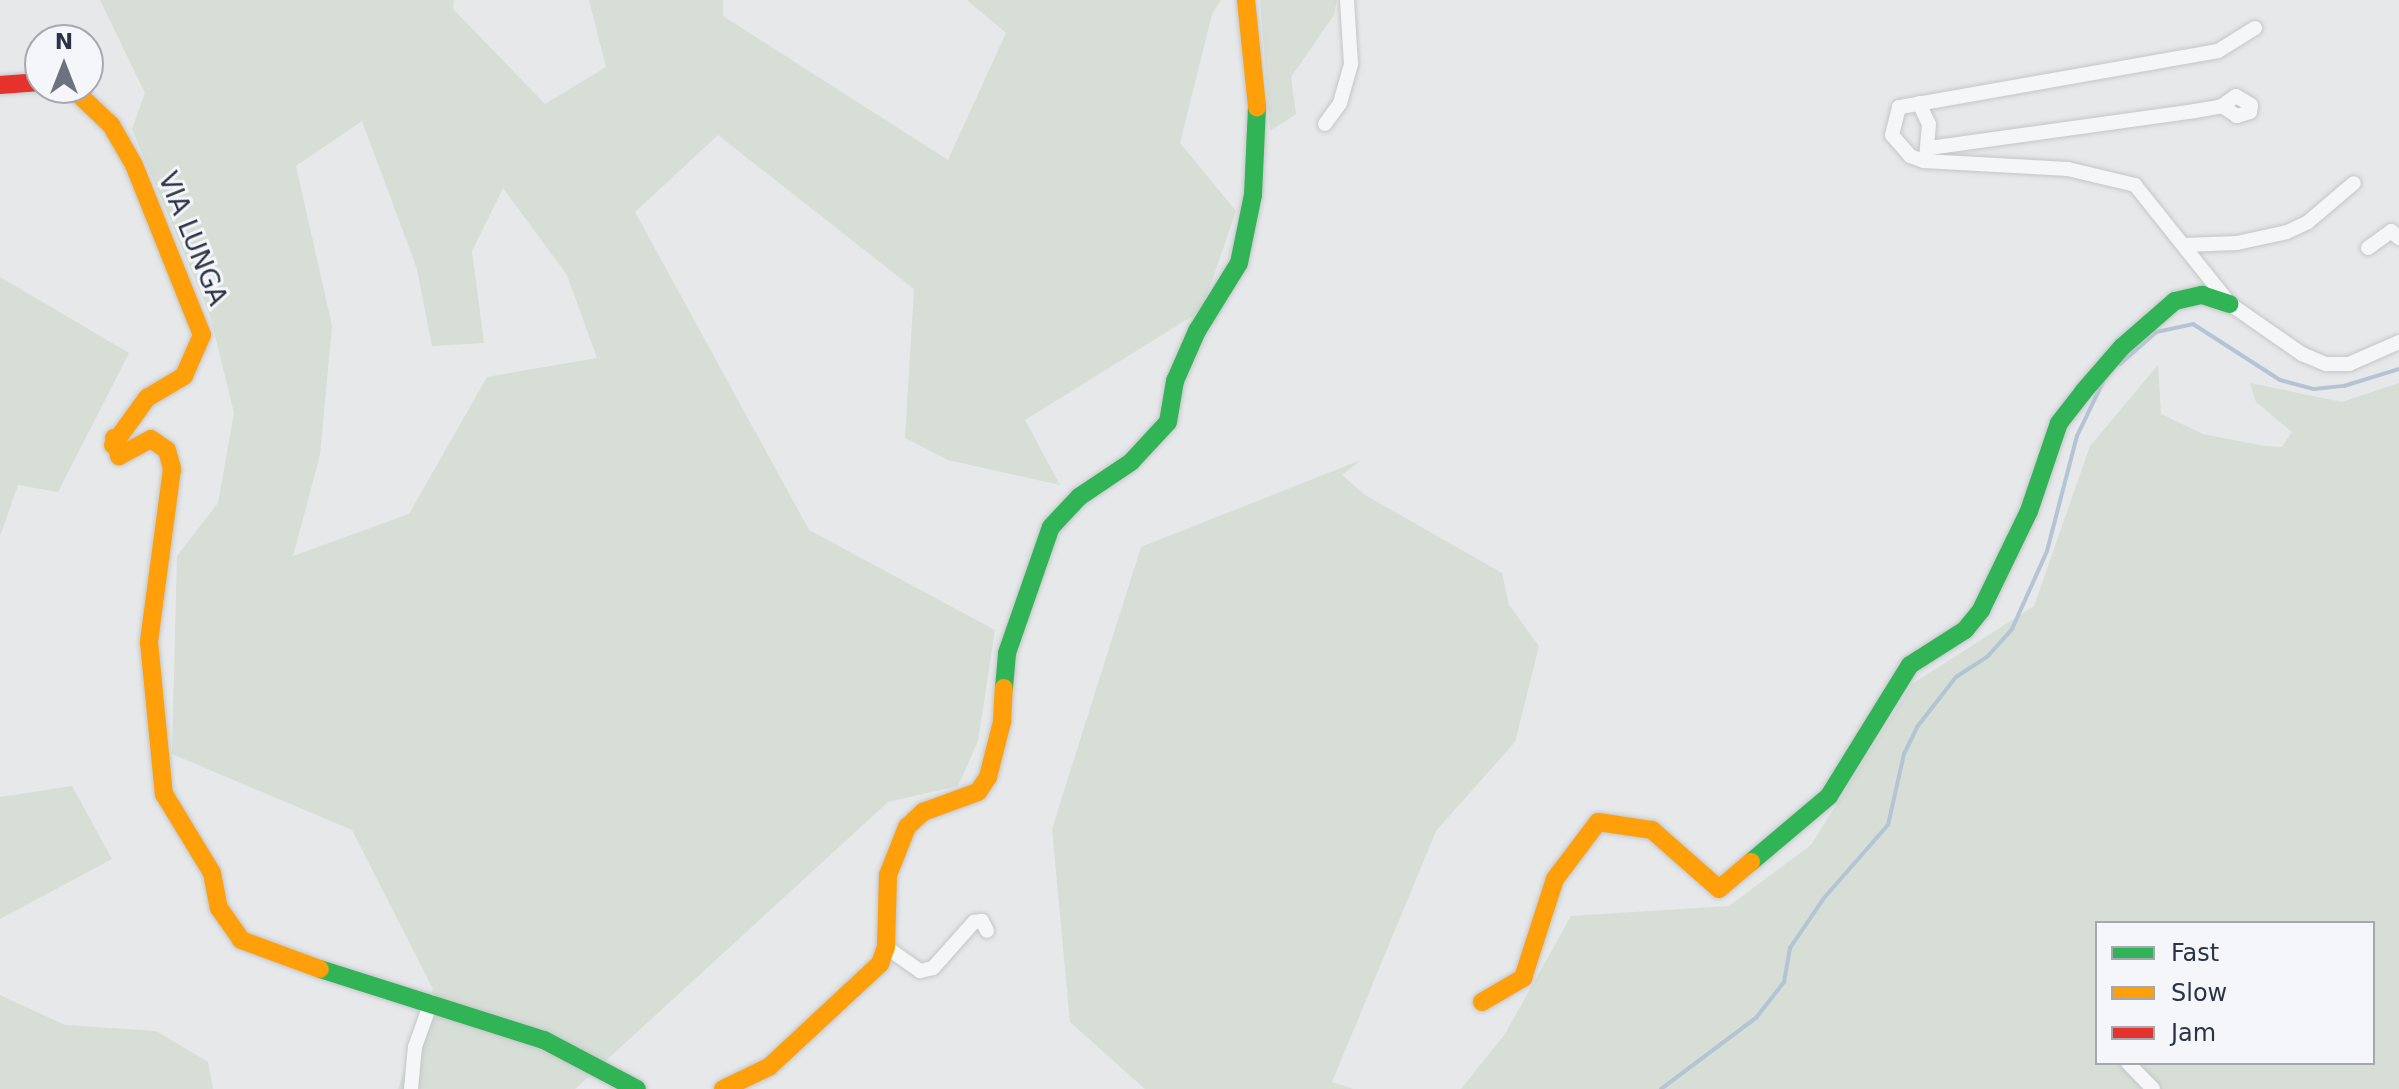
<!DOCTYPE html>
<html>
<head>
<meta charset="utf-8">
<style>
  body { margin:0 }
  #map { position:relative; width:2399px; height:1089px; overflow:hidden; background:#e6e8ea; font-family:"DejaVu Sans",sans-serif }
  div>[style] { position:absolute }
  .green>* { inset:0; background:#d6ded6 }
  .stream>* { height:4px; margin:-2px; padding:0 2px; transform-origin:2px; border-radius:2px; background:#b4c4d5 }
  .roads { filter:drop-shadow(0 0 2px #c4c6c8) drop-shadow(0 0 2px #c4c6c8) }
  .street>* { height:14px; margin:-7px; padding:0 7px; transform-origin:7px; border-radius:7px; background:#f5f6f7 }
  .fast>* { height:18px; margin:-9px; padding:0 9px; transform-origin:9px; border-radius:9px; background:#30b455 }
  .slow>* { height:18px; margin:-9px; padding:0 9px; transform-origin:9px; border-radius:9px; background:#ff9f0a }
  .jam>* { height:18px; margin:-9px; padding:0 9px; transform-origin:9px; border-radius:9px; background:#e5322d }
  span { translate:-50% -50%; white-space:nowrap; text-align:center; line-height:1.15; -webkit-text-stroke:6px #f4f6f9; paint-order:stroke }
  .street-label { font-size:26px; color:#2b3445 }
  .legend { position:absolute; left:2095px; top:921px; width:280px; height:144px; box-sizing:border-box; background:#f4f6f9; border:2px solid #a4a8b1; margin:0; padding:10px 14px; list-style:none; font-size:24px; color:#2b3445 }
  .legend li { display:flex; align-items:center; gap:16px; height:40px }
  .legend b { width:40px; border:2px solid #a4a8b1 }
  .north { position:absolute; left:24px; top:24px; width:80px; height:80px; box-sizing:border-box; background:#f4f6f9; border:2px solid #a4a8b1; border-radius:50%; rotate:0deg; font-size:22px; font-weight:700; line-height:32px; text-align:center; color:#2b3445 }
  .north::after { content:''; display:block; margin:auto; width:28px; height:36px; background:#6c737f; clip-path:polygon(50% 0,100% 100%,50% 72%,0 100%) }
</style>
</head>
<body>
<div id="map">
  <div class="green">
    <div style="clip-path:polygon(evenodd,100px 0,454px 0,453px 9px,545px 104px,606px 67px,589px 0,723px 0,723px 16px,948px 160px,1006px 33px,967px 0,1221px 0,1212px 14px,1180px 143px,1236px 211px,1202px 310px,1025px 420px,1060px 485px,948px 460px,905px 438px,914px 289px,718px 135px,635px 212px,809px 530px,995px 630px,978px 741px,958px 786px,888px 802px,575px 1089px,398px 1089px,433px 989px,352px 830px,172px 754px,177px 556px,218px 503px,234px 413px,210px 315px,132px 129px,145px 93px,100px 0,362px 121px,417px 269px,432px 346px,484px 343px,472px 251px,503px 188px,567px 275px,597px 358px,487px 377px,409px 514px,293px 556px,320px 455px,332px 326px,296px 166px,362px 121px)"></div>
    <div style="clip-path:polygon(1260px 0,1337px 0,1334px 15px,1291px 77px,1296px 114px,1270px 131px)"></div>
    <div style="clip-path:polygon(0 277px,129px 353px,58px 492px,18px 485px,0 536px)"></div>
    <div style="clip-path:polygon(evenodd,2158px 365px,2161px 414px,2203px 434px,2264px 446px,2282px 447px,2292px 432px,2256px 402px,2250px 383px,2342px 402px,2399px 383px,2399px 1089px,1461px 1089px,1505px 1034px,1571px 916px,1729px 906px,1811px 845px,1912px 684px,2034px 606px,2090px 446px,2158px 365px,2097px 923px,2373px 923px,2373px 1063px,2097px 1063px,2097px 923px)"></div>
    <div style="clip-path:polygon(1361px 460px,1342px 475px,1365px 495px,1502px 573px,1509px 605px,1539px 646px,1515px 742px,1436px 831px,1332px 1082px,1353px 1089px,1145px 1089px,1070px 1022px,1052px 829px,1141px 547px)"></div>
    <div style="clip-path:polygon(72px 786px,112px 859px,0 919px,0 797px)"></div>
    <div style="clip-path:polygon(0 995px,65px 1025px,156px 1031px,208px 1062px,213px 1089px,0 1089px)"></div>
  </div>
  <div class="stream">
    <div style="left:2120px;top:364px;width:48px;rotate:-41.6deg"></div>
    <div style="left:2156px;top:332px;width:38px;rotate:-12deg"></div>
    <div style="left:2193px;top:324px;width:103px;rotate:32.8deg"></div>
    <div style="left:2280px;top:380px;width:35px;rotate:15deg"></div>
    <div style="left:2314px;top:389px;width:30px;rotate:-6deg"></div>
    <div style="left:2344px;top:386px;width:58px;rotate:-17.2deg"></div>
    <div style="left:1661px;top:1089px;width:119px;rotate:-36.8deg"></div>
    <div style="left:1756px;top:1018px;width:46px;rotate:-52.1deg"></div>
    <div style="left:1784px;top:982px;width:35px;rotate:-80deg"></div>
    <div style="left:1790px;top:948px;width:60px;rotate:-55.8deg"></div>
    <div style="left:1824px;top:898px;width:97px;rotate:-48.8deg"></div>
    <div style="left:1888px;top:825px;width:73px;rotate:-77.3deg"></div>
    <div style="left:1904px;top:754px;width:30px;rotate:-64deg"></div>
    <div style="left:1917px;top:727px;width:63px;rotate:-52deg"></div>
    <div style="left:1956px;top:677px;width:37px;rotate:-33deg"></div>
    <div style="left:1987px;top:657px;width:38px;rotate:-48deg"></div>
    <div style="left:2012px;top:629px;width:85px;rotate:-65.8deg"></div>
    <div style="left:2047px;top:551px;width:119px;rotate:-75.4deg"></div>
    <div style="left:2077px;top:436px;width:60px;rotate:-64.3deg"></div>
  </div>
  <div class="roads">
    <div class="street">
      <div style="left:2255px;top:28px;width:44px;rotate:148.1deg"></div>
      <div style="left:2218px;top:51px;width:324px;rotate:170deg"></div>
      <div style="left:1899px;top:107px;width:29px;rotate:104deg"></div>
      <div style="left:1892px;top:135px;width:28px;rotate:49deg"></div>
      <div style="left:1910px;top:156px;width:15px;rotate:20deg"></div>
      <div style="left:1924px;top:161px;width:144px;rotate:3.2deg"></div>
      <div style="left:2068px;top:169px;width:69px;rotate:13.4deg"></div>
      <div style="left:2135px;top:185px;width:152px;rotate:51.4deg"></div>
      <div style="left:2230px;top:304px;width:88px;rotate:34.8deg"></div>
      <div style="left:2302px;top:354px;width:26px;rotate:23deg"></div>
      <div style="left:2326px;top:364px;width:23px"></div>
      <div style="left:2349px;top:364px;width:55px;rotate:-23.7deg"></div>
      <div style="left:1919px;top:103px;width:23px;rotate:65deg"></div>
      <div style="left:1929px;top:124px;width:33px;rotate:95deg"></div>
      <div style="left:1325px;top:124px;width:26px;rotate:-54deg"></div>
      <div style="left:1340px;top:103px;width:41px;rotate:-74.2deg"></div>
      <div style="left:1351px;top:64px;width:64px;rotate:-93.6deg"></div>
      <div style="left:1929px;top:148px;width:269px;rotate:-7.9deg"></div>
      <div style="left:2195px;top:111px;width:27px;rotate:-10deg"></div>
      <div style="left:2222px;top:106px;width:17px;rotate:-36deg"></div>
      <div style="left:2236px;top:96px;width:17px;rotate:31deg"></div>
      <div style="left:2251px;top:105px;width:7px;rotate:98deg"></div>
      <div style="left:2250px;top:112px;width:14px;rotate:163deg"></div>
      <div style="left:2237px;top:116px;width:18px;rotate:-146deg"></div>
      <div style="left:2184px;top:245px;width:53px;rotate:-2.2deg"></div>
      <div style="left:2237px;top:243px;width:51px;rotate:-12.4deg"></div>
      <div style="left:2287px;top:232px;width:23px;rotate:-25deg"></div>
      <div style="left:2308px;top:222px;width:60px;rotate:-40.3deg"></div>
      <div style="left:2368px;top:248px;width:29px;rotate:-36deg"></div>
      <div style="left:2391px;top:231px;width:11px;rotate:41deg"></div>
      <div style="left:886px;top:947px;width:42px;rotate:35.2deg"></div>
      <div style="left:920px;top:971px;width:13px;rotate:-13deg"></div>
      <div style="left:933px;top:968px;width:62px;rotate:-48.3deg"></div>
      <div style="left:974px;top:922px;width:8px;rotate:-7deg"></div>
      <div style="left:982px;top:921px;width:11px;rotate:63deg"></div>
      <div style="left:2128px;top:1063px;width:36px;rotate:46deg"></div>
      <div style="left:411px;top:1089px;width:42px;rotate:-84.6deg"></div>
      <div style="left:415px;top:1047px;width:48px;rotate:-70.4deg"></div>
    </div>
    <div class="fast">
      <div style="left:1004px;top:688px;width:35px;rotate:-85deg"></div>
      <div style="left:1007px;top:653px;width:133px;rotate:-70.8deg"></div>
      <div style="left:1051px;top:527px;width:41px;rotate:-47deg"></div>
      <div style="left:1079px;top:497px;width:63px;rotate:-33.9deg"></div>
      <div style="left:1131px;top:462px;width:54px;rotate:-47.2deg"></div>
      <div style="left:1168px;top:422px;width:42px;rotate:-80.3deg"></div>
      <div style="left:1175px;top:381px;width:55px;rotate:-66.3deg"></div>
      <div style="left:1197px;top:331px;width:80px;rotate:-58.3deg"></div>
      <div style="left:1239px;top:263px;width:69px;rotate:-78.4deg"></div>
      <div style="left:1253px;top:195px;width:88px;rotate:-87.4deg"></div>
      <div style="left:1751px;top:862px;width:102px;rotate:-40.2deg"></div>
      <div style="left:1829px;top:796px;width:154px;rotate:-58.3deg"></div>
      <div style="left:1910px;top:665px;width:65px;rotate:-32.5deg"></div>
      <div style="left:1965px;top:630px;width:26px;rotate:-51deg"></div>
      <div style="left:1981px;top:610px;width:110px;rotate:-64.1deg"></div>
      <div style="left:2029px;top:511px;width:93px;rotate:-71.2deg"></div>
      <div style="left:2059px;top:423px;width:39px;rotate:-52deg"></div>
      <div style="left:2083px;top:392px;width:60px;rotate:-49.1deg"></div>
      <div style="left:2122px;top:347px;width:70px;rotate:-41deg"></div>
      <div style="left:2175px;top:301px;width:28px;rotate:-13deg"></div>
      <div style="left:2202px;top:295px;width:29px;rotate:18deg"></div>
      <div style="left:320px;top:969px;width:235px;rotate:17.6deg"></div>
      <div style="left:544px;top:1040px;width:105px;rotate:27.8deg"></div>
    </div>
    <div class="slow">
      <div style="left:1246px;top:0;width:108px;rotate:84.1deg"></div>
      <div style="left:72px;top:88px;width:54px;rotate:43.5deg"></div>
      <div style="left:111px;top:125px;width:46px;rotate:60.1deg"></div>
      <div style="left:134px;top:165px;width:183px;rotate:68.2deg"></div>
      <div style="left:202px;top:335px;width:45px;rotate:113.7deg"></div>
      <div style="left:184px;top:376px;width:43px;rotate:149.3deg"></div>
      <div style="left:147px;top:398px;width:58px;rotate:125.9deg"></div>
      <div style="left:114px;top:438px;width:19px;rotate:74deg"></div>
      <div style="left:119px;top:456px;width:36px;rotate:-28deg"></div>
      <div style="left:151px;top:439px;width:19px;rotate:35deg"></div>
      <div style="left:167px;top:450px;width:20px;rotate:75deg"></div>
      <div style="left:172px;top:469px;width:175px;rotate:97.6deg"></div>
      <div style="left:149px;top:642px;width:153px;rotate:84.4deg"></div>
      <div style="left:164px;top:794px;width:92px;rotate:58.7deg"></div>
      <div style="left:212px;top:873px;width:36px;rotate:79deg"></div>
      <div style="left:219px;top:908px;width:39px;rotate:55deg"></div>
      <div style="left:241px;top:940px;width:84px;rotate:20.2deg"></div>
      <div style="left:1482px;top:1002px;width:48px;rotate:-30.3deg"></div>
      <div style="left:1523px;top:978px;width:104px;rotate:-72.1deg"></div>
      <div style="left:1555px;top:879px;width:71px;rotate:-53deg"></div>
      <div style="left:1598px;top:822px;width:55px;rotate:8.4deg"></div>
      <div style="left:1652px;top:830px;width:89px;rotate:41.4deg"></div>
      <div style="left:1719px;top:889px;width:42px;rotate:-40.2deg"></div>
      <div style="left:723px;top:1089px;width:51px;rotate:-25.6deg"></div>
      <div style="left:769px;top:1067px;width:151px;rotate:-42.9deg"></div>
      <div style="left:880px;top:964px;width:18px;rotate:-71deg"></div>
      <div style="left:886px;top:947px;width:72px;rotate:-88.4deg"></div>
      <div style="left:888px;top:875px;width:52px;rotate:-68.4deg"></div>
      <div style="left:907px;top:827px;width:22px;rotate:-43deg"></div>
      <div style="left:923px;top:812px;width:59px;rotate:-20deg"></div>
      <div style="left:978px;top:792px;width:18px;rotate:-56deg"></div>
      <div style="left:988px;top:777px;width:57px;rotate:-75.7deg"></div>
      <div style="left:1002px;top:722px;width:34px;rotate:-87deg"></div>
    </div>
    <div class="jam">
      <div style="left:0;top:85px;width:40px;rotate:-4.3deg"></div>
    </div>
  </div>
  <div class="street-label">
    <span style="left:192px;top:239px;rotate:68deg">VIA LUNGA</span>
  </div>
  <ul class="legend">
  <li><b style="height:10px;background:#30b455"></b>Fast</li>
  <li><b style="height:10px;background:#ff9f0a"></b>Slow</li>
  <li><b style="height:10px;background:#e5322d"></b>Jam</li>
  </ul>
  <div class="north">N</div>
</div>
</body>
</html>
